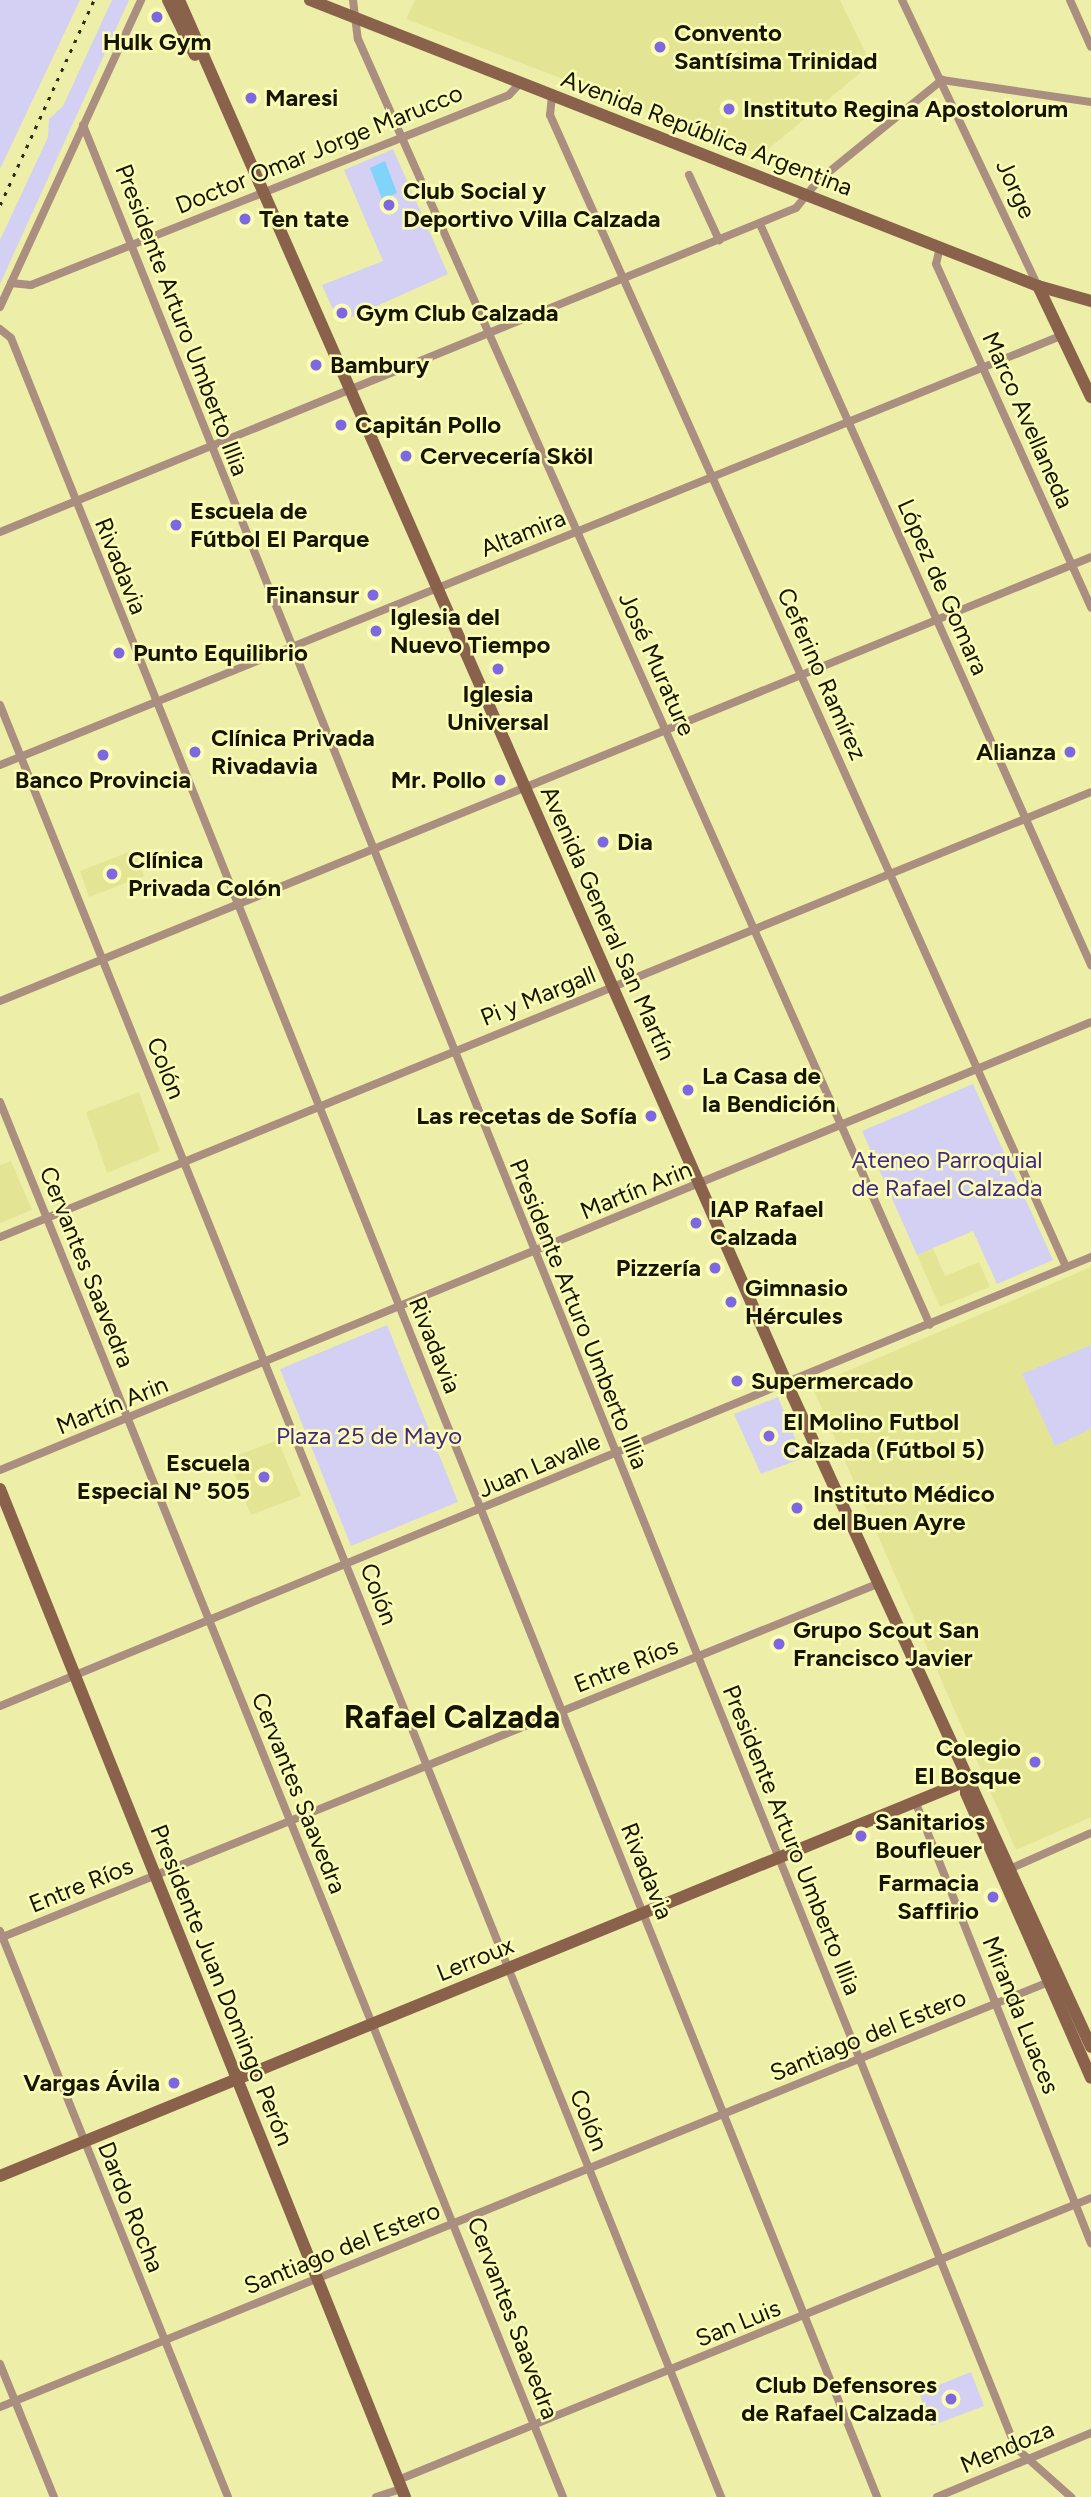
<!DOCTYPE html>
<html>
<head>
<meta charset="utf-8">
<style>
  body { margin:0 }
  #map { position:relative; width:1091px; height:2497px; overflow:hidden; background:#edefa8; font-family:Figtree,sans-serif }
  div>[style] { position:absolute }
  .built>* { inset:0; background:#e3e595 }
  .green>* { inset:0; background:#d3d0f3 }
  .water>* { inset:0; background:#80d3f9 }
  .street>* { height:8px; margin:-4px; padding:0 4px; transform-origin:4px; border-radius:4px; background:#aa8e7f }
  .secondary>* { height:12px; margin:-6px; padding:0 6px; transform-origin:6px; border-radius:6px; background:#8a624c }
  .rail>* { height:2.5px; margin-top:-1.25px; transform-origin:0; background:repeating-linear-gradient(90deg,#2c2c12 0 3.5px,transparent 0 10.5px) }
  .dots>* { width:19px; height:19px; translate:-50% -50%; box-sizing:border-box; border:4px solid #fbfcb5; border-radius:50% }
  span { translate:-50% -50%; white-space:nowrap; text-align:center; line-height:1.15; -webkit-text-stroke:5px #fbfcb5; paint-order:stroke }
  .poi-label { font-size:24px; color:#151500; font-weight:700 }
  .left { translate:0 -50%; text-align:left }
  .right { translate:-100% -50%; text-align:right }
  .street-label { font-size:24px; color:#151500 }
  .park-label { font-size:24px; color:#422889 }
  .district-label { font-size:32px; color:#151500; font-weight:700 }
</style>
</head>
<body>
<div id="map">
  <div class="built">
    <div style="clip-path:polygon(415px 0,840px 0,871px 64px,761px 155px,406px 19px)"></div>
    <div style="clip-path:polygon(134px 850px,144px 876px,89px 897px,80px 871px)"></div>
    <div style="clip-path:polygon(139px 1092px,160px 1151px,107px 1173px,86px 1112px)"></div>
    <div style="clip-path:polygon(11px 1161px,32px 1210px,0 1223px,0 1165px)"></div>
    <div style="clip-path:polygon(933px 1248px,945px 1276px,979px 1262px,990px 1287px,940px 1307px,917px 1255px)"></div>
    <div style="clip-path:polygon(1091px 1267px,1091px 1817px,1016px 1850px,812px 1386px)"></div>
    <div style="clip-path:polygon(278px 1440px,301px 1496px,251px 1515px,228px 1459px)"></div>
  </div>
  <div class="green">
    <div style="clip-path:polygon(0 0,80px 0,0 169px)"></div>
    <div style="clip-path:polygon(112px 0,129px 0,0 284px,0 240px,48px 137px,49px 119px,63px 106px)"></div>
    <div style="clip-path:polygon(393px 149px,448px 274px,339px 323px,322px 285px,383px 261px,344px 170px)"></div>
    <div style="clip-path:polygon(973px 1084px,1053px 1260px,997px 1284px,973px 1231px,917px 1255px,862px 1131px)"></div>
    <div style="clip-path:polygon(387px 1325px,458px 1502px,351px 1546px,280px 1369px)"></div>
    <div style="clip-path:polygon(1091px 1345px,1091px 1429px,1055px 1446px,1022px 1374px)"></div>
    <div style="clip-path:polygon(778px 1397px,803px 1458px,761px 1474px,734px 1414px)"></div>
    <div style="clip-path:polygon(971px 2372px,984px 2406px,931px 2426px,919px 2393px)"></div>
  </div>
  <div class="water">
    <div style="clip-path:polygon(385px 161px,397px 193px,382px 199px,370px 168px)"></div>
  </div>
  <div class="street">
    <div style="left:353px;top:0;width:39px;rotate:83deg"></div>
    <div style="left:358px;top:39px;width:1407px;rotate:66.02deg"></div>
    <div style="left:902px;top:0;width:317px;rotate:64.6deg"></div>
    <div style="left:1070px;top:0;width:51px;rotate:65.9deg"></div>
    <div style="left:552px;top:96px;width:19px;rotate:96deg"></div>
    <div style="left:550px;top:115px;width:1262px;rotate:65.87deg"></div>
    <div style="left:83px;top:125px;width:2503px;rotate:68.12deg"></div>
    <div style="left:1016px;top:2448px;width:74px;rotate:41.7deg"></div>
    <div style="left:689px;top:175px;width:72px;rotate:65.2deg"></div>
    <div style="left:760px;top:224px;width:812px;rotate:65.93deg"></div>
    <div style="left:940px;top:247px;width:17px;rotate:103deg"></div>
    <div style="left:936px;top:264px;width:377px;rotate:65.7deg"></div>
    <div style="left:11px;top:283px;width:20px;rotate:6deg"></div>
    <div style="left:31px;top:285px;width:514px;rotate:-21.68deg"></div>
    <div style="left:509px;top:95px;width:16px;rotate:-47deg"></div>
    <div style="left:0;top:307px;width:338px;rotate:-65.3deg"></div>
    <div style="left:0;top:329px;width:14px;rotate:39deg"></div>
    <div style="left:11px;top:338px;width:2326px;rotate:68.14deg"></div>
    <div style="left:0;top:532px;width:859px;rotate:-22.15deg"></div>
    <div style="left:796px;top:208px;width:36px;rotate:-51deg"></div>
    <div style="left:819px;top:180px;width:159px;rotate:-39.1deg"></div>
    <div style="left:942px;top:80px;width:151px;rotate:8.4deg"></div>
    <div style="left:0;top:705px;width:1932px;rotate:68.08deg"></div>
    <div style="left:0;top:765px;width:1144px;rotate:-22.02deg"></div>
    <div style="left:0;top:1001px;width:1178px;rotate:-22.14deg"></div>
    <div style="left:0;top:1102px;width:1504px;rotate:68.02deg"></div>
    <div style="left:0;top:1237px;width:1178px;rotate:-22.19deg"></div>
    <div style="left:0;top:1470px;width:1179px;rotate:-22.32deg"></div>
    <div style="left:0;top:1706px;width:1180px;rotate:-22.37deg"></div>
    <div style="left:915px;top:1801px;width:476px;rotate:68.3deg"></div>
    <div style="left:1012px;top:1868px;width:86px;rotate:-23.9deg"></div>
    <div style="left:0;top:1931px;width:610px;rotate:68.06deg"></div>
    <div style="left:0;top:1938px;width:946px;rotate:-21.98deg"></div>
    <div style="left:0;top:2364px;width:144px;rotate:67.9deg"></div>
    <div style="left:0;top:2407px;width:1132px;rotate:-22.06deg"></div>
    <div style="left:398px;top:2480px;width:748px;rotate:-22.14deg"></div>
    <div style="left:376px;top:2497px;width:26px;rotate:-18deg"></div>
    <div style="left:937px;top:2497px;width:167px;rotate:-22.6deg"></div>
  </div>
  <div class="secondary">
    <div style="left:168px;top:0;width:61px;rotate:63.9deg"></div>
    <div style="left:179px;top:0;width:1514px;rotate:66.28deg"></div>
    <div style="left:788px;top:1386px;width:727px;rotate:65.37deg"></div>
    <div style="left:310px;top:0;width:782px;rotate:21.45deg"></div>
    <div style="left:1038px;top:286px;width:55px;rotate:15.8deg"></div>
    <div style="left:1038px;top:286px;width:123px;rotate:64.5deg"></div>
    <div style="left:0;top:1489px;width:1086px;rotate:68.11deg"></div>
    <div style="left:966px;top:1781px;width:12px;rotate:90deg"></div>
    <div style="left:966px;top:1793px;width:311px;rotate:66.3deg"></div>
    <div style="left:0;top:2176px;width:1044px;rotate:-22.24deg"></div>
  </div>
  <div class="rail">
    <div style="left:0;top:205px;width:226px;rotate:-65.4deg"></div>
  </div>
  <div class="dots">
    <div style="left:157px;top:17px;background:#8067e2"></div>
    <div style="left:660px;top:47px;background:#8067e2"></div>
    <div style="left:251px;top:98px;background:#8067e2"></div>
    <div style="left:729px;top:109px;background:#8067e2"></div>
    <div style="left:389px;top:205px;background:#8067e2"></div>
    <div style="left:245px;top:219px;background:#8067e2"></div>
    <div style="left:342px;top:313px;background:#8067e2"></div>
    <div style="left:316px;top:365px;background:#8067e2"></div>
    <div style="left:341px;top:425px;background:#8067e2"></div>
    <div style="left:406px;top:456px;background:#8067e2"></div>
    <div style="left:176px;top:525px;background:#8067e2"></div>
    <div style="left:373px;top:595px;background:#8067e2"></div>
    <div style="left:376px;top:631px;background:#8067e2"></div>
    <div style="left:119px;top:653px;background:#8067e2"></div>
    <div style="left:498px;top:669px;background:#8067e2"></div>
    <div style="left:195px;top:752px;background:#8067e2"></div>
    <div style="left:1070px;top:752px;background:#8067e2"></div>
    <div style="left:103px;top:755px;background:#8067e2"></div>
    <div style="left:500px;top:780px;background:#8067e2"></div>
    <div style="left:603px;top:842px;background:#8067e2"></div>
    <div style="left:112px;top:874px;background:#8067e2"></div>
    <div style="left:688px;top:1090px;background:#8067e2"></div>
    <div style="left:651px;top:1116px;background:#8067e2"></div>
    <div style="left:696px;top:1223px;background:#8067e2"></div>
    <div style="left:715px;top:1268px;background:#8067e2"></div>
    <div style="left:731px;top:1302px;background:#8067e2"></div>
    <div style="left:737px;top:1381px;background:#8067e2"></div>
    <div style="left:769px;top:1436px;background:#8067e2"></div>
    <div style="left:264px;top:1477px;background:#8067e2"></div>
    <div style="left:797px;top:1508px;background:#8067e2"></div>
    <div style="left:779px;top:1644px;background:#8067e2"></div>
    <div style="left:1035px;top:1762px;background:#8067e2"></div>
    <div style="left:861px;top:1836px;background:#8067e2"></div>
    <div style="left:993px;top:1897px;background:#8067e2"></div>
    <div style="left:174px;top:2083px;background:#8067e2"></div>
    <div style="left:951px;top:2399px;background:#8067e2"></div>
  </div>
  <div class="poi-label">
    <span class="left" style="left:674px;top:47px">Convento<br>Santísima Trinidad</span>
    <span style="left:157px;top:42px">Hulk Gym</span>
    <span class="left" style="left:265px;top:98px">Maresi</span>
    <span class="left" style="left:743px;top:109px">Instituto Regina Apostolorum</span>
    <span class="left" style="left:403px;top:205px">Club Social y<br>Deportivo Villa Calzada</span>
    <span class="left" style="left:259px;top:219px">Ten tate</span>
    <span class="left" style="left:356px;top:313px">Gym Club Calzada</span>
    <span class="left" style="left:330px;top:365px">Bambury</span>
    <span class="left" style="left:355px;top:425px">Capitán Pollo</span>
    <span class="left" style="left:420px;top:456px">Cervecería Sköl</span>
    <span class="left" style="left:190px;top:525px">Escuela de<br>Fútbol El Parque</span>
    <span class="right" style="left:359px;top:595px">Finansur</span>
    <span class="left" style="left:390px;top:631px">Iglesia del<br>Nuevo Tiempo</span>
    <span class="left" style="left:133px;top:653px">Punto Equilibrio</span>
    <span style="left:498px;top:708px">Iglesia<br>Universal</span>
    <span class="left" style="left:211px;top:752px">Clínica Privada<br>Rivadavia</span>
    <span class="right" style="left:1056px;top:752px">Alianza</span>
    <span style="left:103px;top:780px">Banco Provincia</span>
    <span class="right" style="left:486px;top:780px">Mr. Pollo</span>
    <span class="left" style="left:617px;top:842px">Dia</span>
    <span class="left" style="left:128px;top:874px">Clínica<br>Privada Colón</span>
    <span class="left" style="left:702px;top:1090px">La Casa de<br>la Bendición</span>
    <span class="right" style="left:637px;top:1116px">Las recetas de Sofía</span>
    <span class="left" style="left:710px;top:1223px">IAP Rafael<br>Calzada</span>
    <span class="right" style="left:701px;top:1268px">Pizzería</span>
    <span class="left" style="left:745px;top:1302px">Gimnasio<br>Hércules</span>
    <span class="left" style="left:751px;top:1381px">Supermercado</span>
    <span class="left" style="left:783px;top:1436px">El Molino Futbol<br>Calzada (Fútbol 5)</span>
    <span class="right" style="left:250px;top:1477px">Escuela<br>Especial Nº 505</span>
    <span class="left" style="left:813px;top:1508px">Instituto Médico<br>del Buen Ayre</span>
    <span class="left" style="left:793px;top:1644px">Grupo Scout San<br>Francisco Javier</span>
    <span class="right" style="left:1021px;top:1762px">Colegio<br>El Bosque</span>
    <span class="left" style="left:875px;top:1836px">Sanitarios<br>Boufleuer</span>
    <span class="right" style="left:979px;top:1897px">Farmacia<br>Saffirio</span>
    <span class="right" style="left:160px;top:2083px">Vargas Ávila</span>
    <span class="right" style="left:937px;top:2399px">Club Defensores<br>de Rafael Calzada</span>
  </div>
  <div class="street-label">
    <span style="left:707px;top:133px;rotate:21deg">Avenida República Argentina</span>
    <span style="left:319px;top:149px;rotate:-22deg">Doctor Omar Jorge Marucco</span>
    <span style="left:1016px;top:189px;rotate:65deg">Jorge</span>
    <span style="left:182px;top:320px;rotate:69deg">Presidente Arturo Umberto Illia</span>
    <span style="left:1028px;top:420px;rotate:66deg">Marco Avellaneda</span>
    <span style="left:523px;top:533px;rotate:-22deg">Altamira</span>
    <span style="left:121px;top:566px;rotate:68deg">Rivadavia</span>
    <span style="left:943px;top:587px;rotate:66deg">López de Gomara</span>
    <span style="left:657px;top:664px;rotate:66deg">José Murature</span>
    <span style="left:822px;top:674px;rotate:66deg">Ceferino Ramírez</span>
    <span style="left:608px;top:923px;rotate:66deg">Avenida General San Martín</span>
    <span style="left:538px;top:996px;rotate:-22deg">Pi y Margall</span>
    <span style="left:166px;top:1068px;rotate:68deg">Colón</span>
    <span style="left:636px;top:1190px;rotate:-22deg">Martín Arin</span>
    <span style="left:87px;top:1267px;rotate:68deg">Cervantes Saavedra</span>
    <span style="left:579px;top:1314px;rotate:68deg">Presidente Arturo Umberto Illia</span>
    <span style="left:435px;top:1345px;rotate:68deg">Rivadavia</span>
    <span style="left:112px;top:1405px;rotate:-22deg">Martín Arin</span>
    <span style="left:539px;top:1465px;rotate:-23deg">Juan Lavalle</span>
    <span style="left:379px;top:1594px;rotate:69deg">Colón</span>
    <span style="left:626px;top:1665px;rotate:-22deg">Entre Ríos</span>
    <span style="left:299px;top:1793px;rotate:68deg">Cervantes Saavedra</span>
    <span style="left:792px;top:1840px;rotate:68deg">Presidente Arturo Umberto Illia</span>
    <span style="left:647px;top:1871px;rotate:68deg">Rivadavia</span>
    <span style="left:81px;top:1885px;rotate:-22deg">Entre Ríos</span>
    <span style="left:475px;top:1959px;rotate:-22deg">Lerroux</span>
    <span style="left:222px;top:1985px;rotate:68deg">Presidente Juan Domingo Perón</span>
    <span style="left:1021px;top:2015px;rotate:68deg">Miranda Luaces</span>
    <span style="left:868px;top:2035px;rotate:-22deg">Santiago del Estero</span>
    <span style="left:589px;top:2120px;rotate:68deg">Colón</span>
    <span style="left:131px;top:2207px;rotate:68deg">Dardo Rocha</span>
    <span style="left:342px;top:2248px;rotate:-22deg">Santiago del Estero</span>
    <span style="left:513px;top:2318px;rotate:69deg">Cervantes Saavedra</span>
    <span style="left:738px;top:2323px;rotate:-22deg">San Luis</span>
    <span style="left:1007px;top:2447px;rotate:-23deg">Mendoza</span>
  </div>
  <div class="park-label">
    <span style="left:947px;top:1174px">Ateneo Parroquial<br>de Rafael Calzada</span>
    <span style="left:369px;top:1436px">Plaza 25 de Mayo</span>
  </div>
  <div class="district-label">
    <span style="left:452px;top:1717px">Rafael Calzada</span>
  </div>
</div>
</body>
</html>
